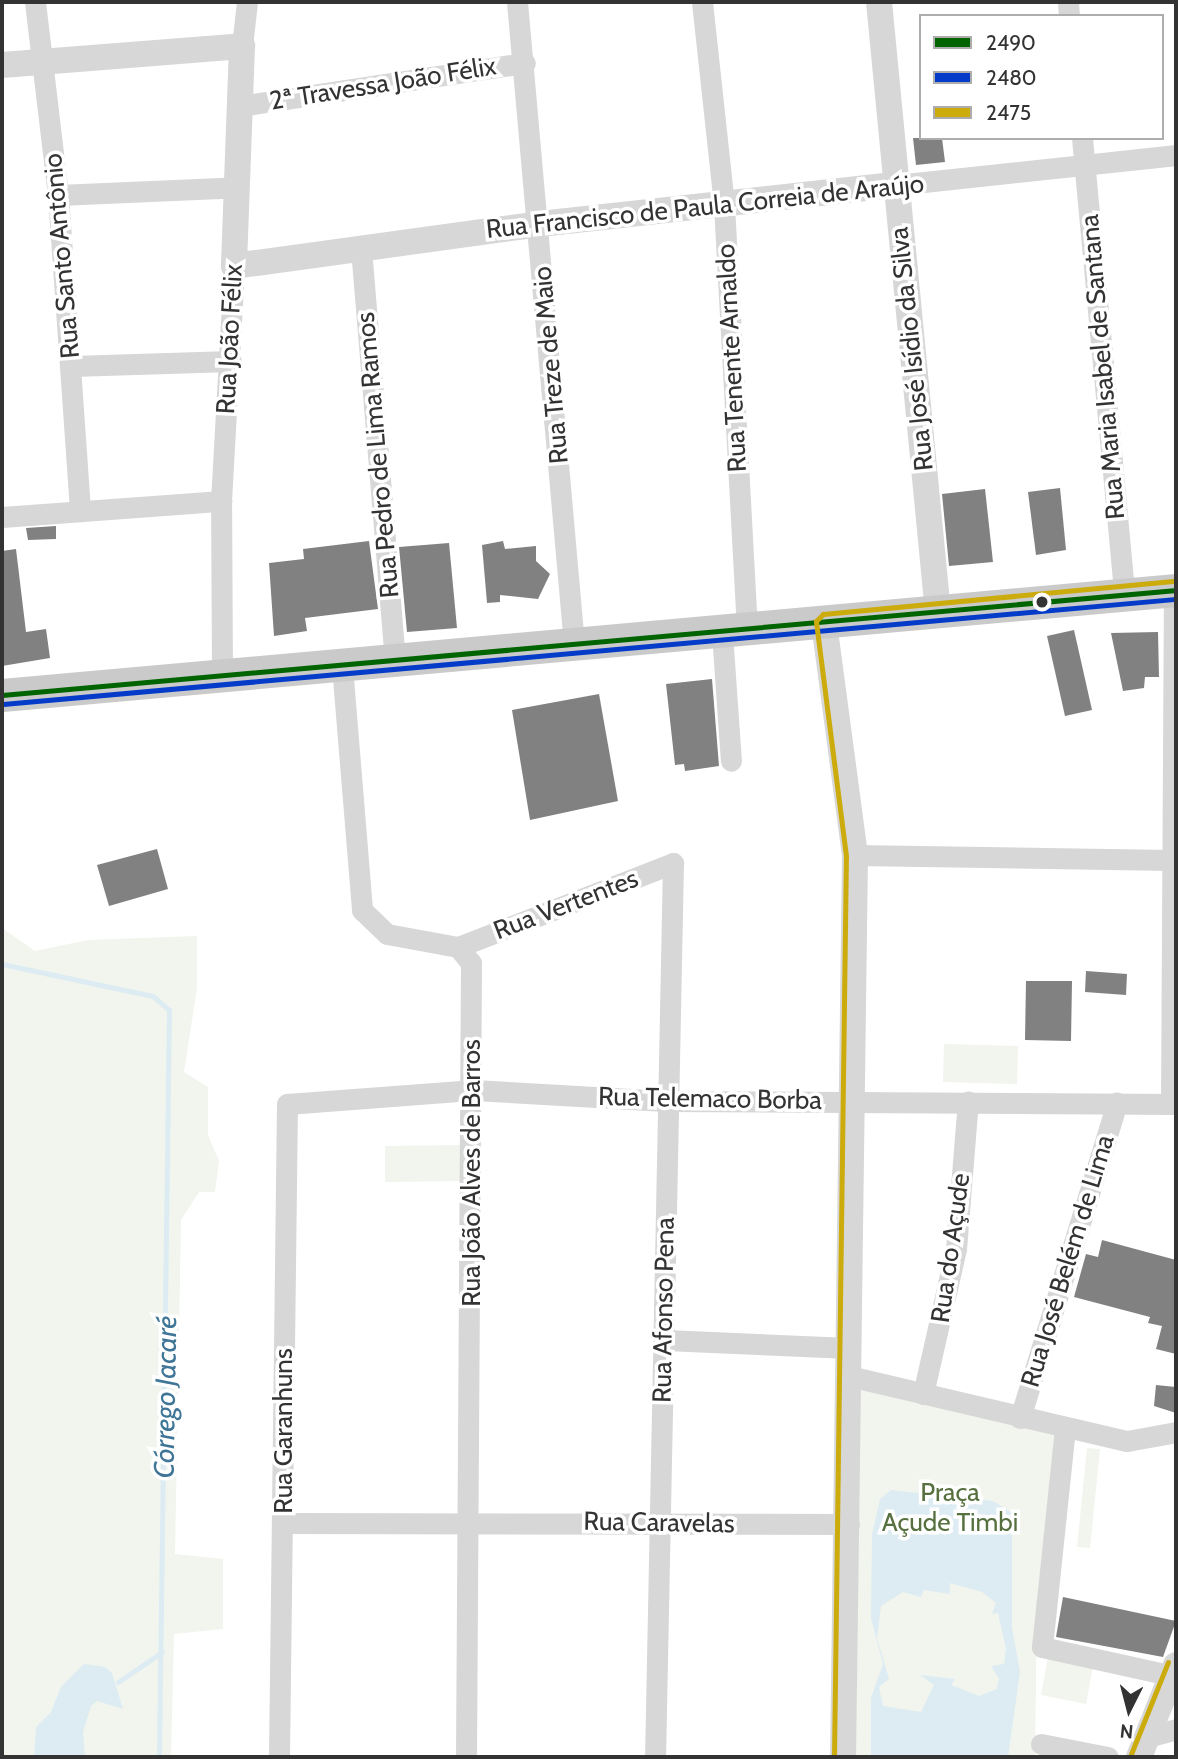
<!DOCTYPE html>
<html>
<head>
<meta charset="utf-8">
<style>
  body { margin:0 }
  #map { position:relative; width:1178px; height:1759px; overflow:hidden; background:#fff; font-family:Cabin,sans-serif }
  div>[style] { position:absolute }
  .green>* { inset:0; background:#f1f5ed }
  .water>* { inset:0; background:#ddebf3 }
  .stream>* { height:5px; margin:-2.5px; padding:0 2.5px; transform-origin:2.5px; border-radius:2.5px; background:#ddebf3 }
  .building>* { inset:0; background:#818181 }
  .minor>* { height:21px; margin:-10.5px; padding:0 10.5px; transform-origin:10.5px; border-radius:10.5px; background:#d7d7d7 }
  .tertiary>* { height:26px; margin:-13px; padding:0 13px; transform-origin:13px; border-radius:13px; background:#d7d7d7 }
  .primary>* { height:33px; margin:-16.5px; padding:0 16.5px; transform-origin:16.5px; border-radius:16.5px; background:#cacaca }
  .bus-1>* { height:5px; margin:-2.5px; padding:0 2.5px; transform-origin:2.5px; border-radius:2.5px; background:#006400 }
  .bus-2>* { height:5px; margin:-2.5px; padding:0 2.5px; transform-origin:2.5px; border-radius:2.5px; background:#043bc9 }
  .bus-3>* { height:5px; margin:-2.5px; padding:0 2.5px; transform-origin:2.5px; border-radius:2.5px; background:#ccab0d }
  .dots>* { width:19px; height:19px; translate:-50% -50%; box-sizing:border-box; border:4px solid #fff; border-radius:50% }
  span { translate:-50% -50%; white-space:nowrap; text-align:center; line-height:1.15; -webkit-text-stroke:7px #fff; paint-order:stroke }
  .street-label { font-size:26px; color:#333 }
  .park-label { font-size:26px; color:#56703f }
  .water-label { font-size:28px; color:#3f7597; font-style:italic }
  .frame { position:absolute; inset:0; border:4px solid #333; pointer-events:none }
  .legend { position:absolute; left:919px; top:14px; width:245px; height:126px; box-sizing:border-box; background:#fff; border:2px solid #adadad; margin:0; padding:9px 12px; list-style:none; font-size:21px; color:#333 }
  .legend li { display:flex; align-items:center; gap:14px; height:35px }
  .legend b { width:35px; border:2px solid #adadad }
  .north { position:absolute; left:1094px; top:1675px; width:70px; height:70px; -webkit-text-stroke:5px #fff; paint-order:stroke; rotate:186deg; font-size:19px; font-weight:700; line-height:28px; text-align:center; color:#333 }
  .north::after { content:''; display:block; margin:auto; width:24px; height:32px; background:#333; clip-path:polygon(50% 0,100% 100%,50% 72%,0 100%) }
</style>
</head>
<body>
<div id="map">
  <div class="green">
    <div style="clip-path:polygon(2px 928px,35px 951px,88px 940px,197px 936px,197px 988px,184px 1072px,208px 1087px,208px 1135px,219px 1161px,215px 1192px,199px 1192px,181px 1220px,175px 1554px,223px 1559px,223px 1629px,174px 1634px,171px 1757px,2px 1757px)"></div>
    <div style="clip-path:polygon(944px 1044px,1018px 1046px,1017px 1084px,943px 1082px)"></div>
    <div style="clip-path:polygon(464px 1145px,465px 1181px,385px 1182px,385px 1146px)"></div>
    <div style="clip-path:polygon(855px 1385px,1055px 1433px,1037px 1600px,1035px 1757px,851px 1757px)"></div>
    <div style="clip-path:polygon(1087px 1448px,1100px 1449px,1090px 1548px,1077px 1547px)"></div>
    <div style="clip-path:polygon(1048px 1657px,1093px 1665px,1086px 1704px,1041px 1695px)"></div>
  </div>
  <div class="water">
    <div style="clip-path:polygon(evenodd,891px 1490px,993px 1501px,1012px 1513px,1012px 1628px,1020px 1672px,1008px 1757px,871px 1757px,871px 1698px,883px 1664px,871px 1618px,872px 1535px,880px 1499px,891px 1490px,950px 1583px,982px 1592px,996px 1603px,992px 1614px,998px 1613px,1006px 1649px,1004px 1664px,991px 1666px,999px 1679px,997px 1689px,979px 1696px,951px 1685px,955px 1679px,920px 1675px,934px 1685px,921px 1712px,883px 1706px,879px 1687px,889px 1679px,877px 1638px,881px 1606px,903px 1592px,921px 1597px,924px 1590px,950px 1594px,950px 1583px)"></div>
    <div style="clip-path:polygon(84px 1664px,105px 1667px,112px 1673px,123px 1709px,97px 1701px,91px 1706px,83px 1732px,85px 1757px,34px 1757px,36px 1727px,51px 1712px,61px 1687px)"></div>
  </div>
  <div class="stream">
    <div style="left:2px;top:964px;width:154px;rotate:12deg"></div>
    <div style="left:153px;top:996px;width:21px;rotate:41deg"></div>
    <div style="left:169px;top:1010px;width:747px;rotate:90.77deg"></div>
    <div style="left:118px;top:1682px;width:53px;rotate:-34.3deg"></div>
  </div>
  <div class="building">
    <div style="clip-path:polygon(913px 138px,942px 138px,945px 162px,916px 165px)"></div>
    <div style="clip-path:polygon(1060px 488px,1066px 550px,1036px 555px,1028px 492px)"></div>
    <div style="clip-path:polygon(985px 489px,993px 562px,949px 566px,942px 494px)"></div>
    <div style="clip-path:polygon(56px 526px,56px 539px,28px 540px,26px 528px)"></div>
    <div style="clip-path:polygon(369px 541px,378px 609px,305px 618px,307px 631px,274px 636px,269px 563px,304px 559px,303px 549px)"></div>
    <div style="clip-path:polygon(503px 541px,505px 549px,536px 546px,536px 561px,550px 574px,538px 599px,500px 595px,500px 602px,487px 603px,482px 545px)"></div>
    <div style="clip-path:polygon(449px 543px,457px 628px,407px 632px,399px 547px)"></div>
    <div style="clip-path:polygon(16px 549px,26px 632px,46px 629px,50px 658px,2px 666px,2px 551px)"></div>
    <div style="clip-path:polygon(1074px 630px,1092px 710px,1065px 716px,1047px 636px)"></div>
    <div style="clip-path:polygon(1158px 632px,1159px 677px,1145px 677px,1144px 688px,1123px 691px,1111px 633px)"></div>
    <div style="clip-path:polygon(712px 679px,719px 766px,685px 771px,684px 764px,675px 765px,666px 684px)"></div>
    <div style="clip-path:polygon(599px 694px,618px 801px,530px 820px,512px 710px)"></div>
    <div style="clip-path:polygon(157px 849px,168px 889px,109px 906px,97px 865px)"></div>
    <div style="clip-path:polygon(1086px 971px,1127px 974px,1126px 995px,1085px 992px)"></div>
    <div style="clip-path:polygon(1026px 981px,1072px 981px,1071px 1041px,1025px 1040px)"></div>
    <div style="clip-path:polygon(1102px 1240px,1176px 1260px,1176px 1354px,1156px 1349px,1162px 1326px,1148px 1323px,1150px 1317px,1074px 1297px,1086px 1254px,1098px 1257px)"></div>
    <div style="clip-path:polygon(1156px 1385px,1176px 1387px,1176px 1413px,1154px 1406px)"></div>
    <div style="clip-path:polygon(1063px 1597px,1176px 1621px,1163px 1657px,1056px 1637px)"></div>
  </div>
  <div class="minor">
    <div style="left:35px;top:2px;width:194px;rotate:83.2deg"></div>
    <div style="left:58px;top:195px;width:317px;rotate:86deg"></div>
    <div style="left:517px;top:2px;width:646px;rotate:84.93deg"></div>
    <div style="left:702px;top:2px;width:204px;rotate:83.8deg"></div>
    <div style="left:724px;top:205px;width:427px;rotate:86.9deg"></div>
    <div style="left:1068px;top:2px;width:14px;rotate:86deg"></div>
    <div style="left:242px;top:46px;width:44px;rotate:-83.5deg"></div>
    <div style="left:240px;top:106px;width:288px;rotate:-8.6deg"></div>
    <div style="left:1082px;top:138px;width:459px;rotate:84.7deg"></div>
    <div style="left:896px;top:185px;width:282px;rotate:-6.1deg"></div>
    <div style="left:58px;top:195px;width:180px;rotate:-2.5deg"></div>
    <div style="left:361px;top:248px;width:414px;rotate:85.3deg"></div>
    <div style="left:72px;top:366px;width:159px;rotate:-1.8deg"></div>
    <div style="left:2px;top:517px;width:220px;rotate:-4.2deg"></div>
    <div style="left:722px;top:633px;width:128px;rotate:86deg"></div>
    <div style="left:342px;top:666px;width:245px;rotate:85.3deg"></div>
    <div style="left:362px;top:910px;width:35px;rotate:44deg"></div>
    <div style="left:387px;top:934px;width:72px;rotate:10.4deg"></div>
    <div style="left:458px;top:947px;width:21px;rotate:51deg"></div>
    <div style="left:471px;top:963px;width:794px;rotate:90.36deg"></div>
    <div style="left:222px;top:676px;width:175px;rotate:-90.3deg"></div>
    <div style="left:221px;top:501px;width:235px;rotate:-86.8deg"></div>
    <div style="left:855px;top:855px;width:316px;rotate:0.9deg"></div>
    <div style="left:458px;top:947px;width:231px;rotate:-21.3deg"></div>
    <div style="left:673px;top:863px;width:894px;rotate:91.15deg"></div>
    <div style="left:1171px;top:1104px;width:514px;rotate:-89.67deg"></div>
    <div style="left:665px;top:1340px;width:184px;rotate:2.5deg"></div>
    <div style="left:849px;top:1376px;width:285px;rotate:13.2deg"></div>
    <div style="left:1127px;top:1441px;width:50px;rotate:-10.4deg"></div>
    <div style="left:923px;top:1394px;width:149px;rotate:-77.2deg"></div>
    <div style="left:956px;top:1249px;width:148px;rotate:-85.4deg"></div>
    <div style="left:1020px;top:1418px;width:330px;rotate:-72.9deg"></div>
    <div style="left:1065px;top:1428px;width:220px;rotate:96deg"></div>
    <div style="left:1042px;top:1647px;width:135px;rotate:12.4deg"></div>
    <div style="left:283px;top:1523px;width:566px;rotate:0.1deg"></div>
    <div style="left:1147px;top:1737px;width:30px;rotate:-15deg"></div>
    <div style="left:1041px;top:1744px;width:68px;rotate:11deg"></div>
    <div style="left:279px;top:1757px;width:653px;rotate:-89.3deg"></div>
    <div style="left:287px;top:1104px;width:188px;rotate:-4.3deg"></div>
    <div style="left:474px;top:1090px;width:192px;rotate:3.3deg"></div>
    <div style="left:666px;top:1101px;width:510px;rotate:0.34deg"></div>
  </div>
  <div class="tertiary">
    <div style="left:879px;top:2px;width:613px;rotate:84.48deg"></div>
    <div style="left:2px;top:65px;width:241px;rotate:-4.5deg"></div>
    <div style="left:242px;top:46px;width:220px;rotate:92.1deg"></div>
    <div style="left:234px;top:266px;width:309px;rotate:-7.8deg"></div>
    <div style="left:540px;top:224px;width:358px;rotate:-6.3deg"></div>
    <div style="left:824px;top:623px;width:234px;rotate:82.4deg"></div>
    <div style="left:855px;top:855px;width:902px;rotate:90.76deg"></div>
    <div style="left:1139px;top:1757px;width:99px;rotate:-68.1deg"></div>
  </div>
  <div class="primary">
    <div style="left:2px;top:695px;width:1179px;rotate:-5.11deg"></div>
  </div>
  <div class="bus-1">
    <div style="left:2px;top:695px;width:1179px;rotate:-5.11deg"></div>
  </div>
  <div class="bus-2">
    <div style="left:3px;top:704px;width:1178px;rotate:-5.12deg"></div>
  </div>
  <div class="bus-3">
    <div style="left:1131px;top:1754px;width:99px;rotate:-68.1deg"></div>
    <div style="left:834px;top:1757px;width:901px;rotate:-89.24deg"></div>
    <div style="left:846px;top:856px;width:237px;rotate:-97.3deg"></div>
    <div style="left:816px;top:621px;width:10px;rotate:-45deg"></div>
    <div style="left:823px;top:614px;width:354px;rotate:-5.4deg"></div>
  </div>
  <div class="dots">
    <div style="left:1042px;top:602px;background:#333"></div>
  </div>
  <div class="street-label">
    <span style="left:383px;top:84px;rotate:-9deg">2ª Travessa João Félix</span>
    <span style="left:705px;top:207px;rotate:-6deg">Rua Francisco de Paula Correia de Araújo</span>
    <span style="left:62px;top:256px;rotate:-95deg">Rua Santo Antônio</span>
    <span style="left:230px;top:339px;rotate:-87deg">Rua João Félix</span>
    <span style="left:912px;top:349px;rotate:-96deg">Rua José Isídio da Silva</span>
    <span style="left:732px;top:358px;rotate:-93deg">Rua Tenente Arnaldo</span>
    <span style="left:551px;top:365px;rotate:-95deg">Rua Treze de Maio</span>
    <span style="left:1103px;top:367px;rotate:-95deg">Rua Maria Isabel de Santana</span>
    <span style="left:378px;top:455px;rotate:-95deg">Rua Pedro de Lima Ramos</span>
    <span style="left:566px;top:905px;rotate:-21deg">Rua Vertentes</span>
    <span style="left:710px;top:1099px;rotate:1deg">Rua Telemaco Borba</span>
    <span style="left:472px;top:1173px;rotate:-90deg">Rua João Alves de Barros</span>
    <span style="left:951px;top:1248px;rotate:-82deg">Rua do Açude</span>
    <span style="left:1068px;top:1261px;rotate:-73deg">Rua José Belém de Lima</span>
    <span style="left:664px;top:1310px;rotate:-89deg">Rua Afonso Pena</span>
    <span style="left:284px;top:1431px;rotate:-90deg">Rua Garanhuns</span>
    <span style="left:659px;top:1523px;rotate:1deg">Rua Caravelas</span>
  </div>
  <div class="park-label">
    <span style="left:950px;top:1508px">Praça<br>Açude Timbi</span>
  </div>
  <div class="water-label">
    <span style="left:165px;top:1397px;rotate:-89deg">Córrego Jacaré</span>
  </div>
  <div class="frame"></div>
  <ul class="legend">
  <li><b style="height:9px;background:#006400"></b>2490</li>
  <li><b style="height:9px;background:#043bc9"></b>2480</li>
  <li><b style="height:9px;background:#ccab0d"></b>2475</li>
  </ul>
  <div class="north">N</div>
</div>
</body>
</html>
